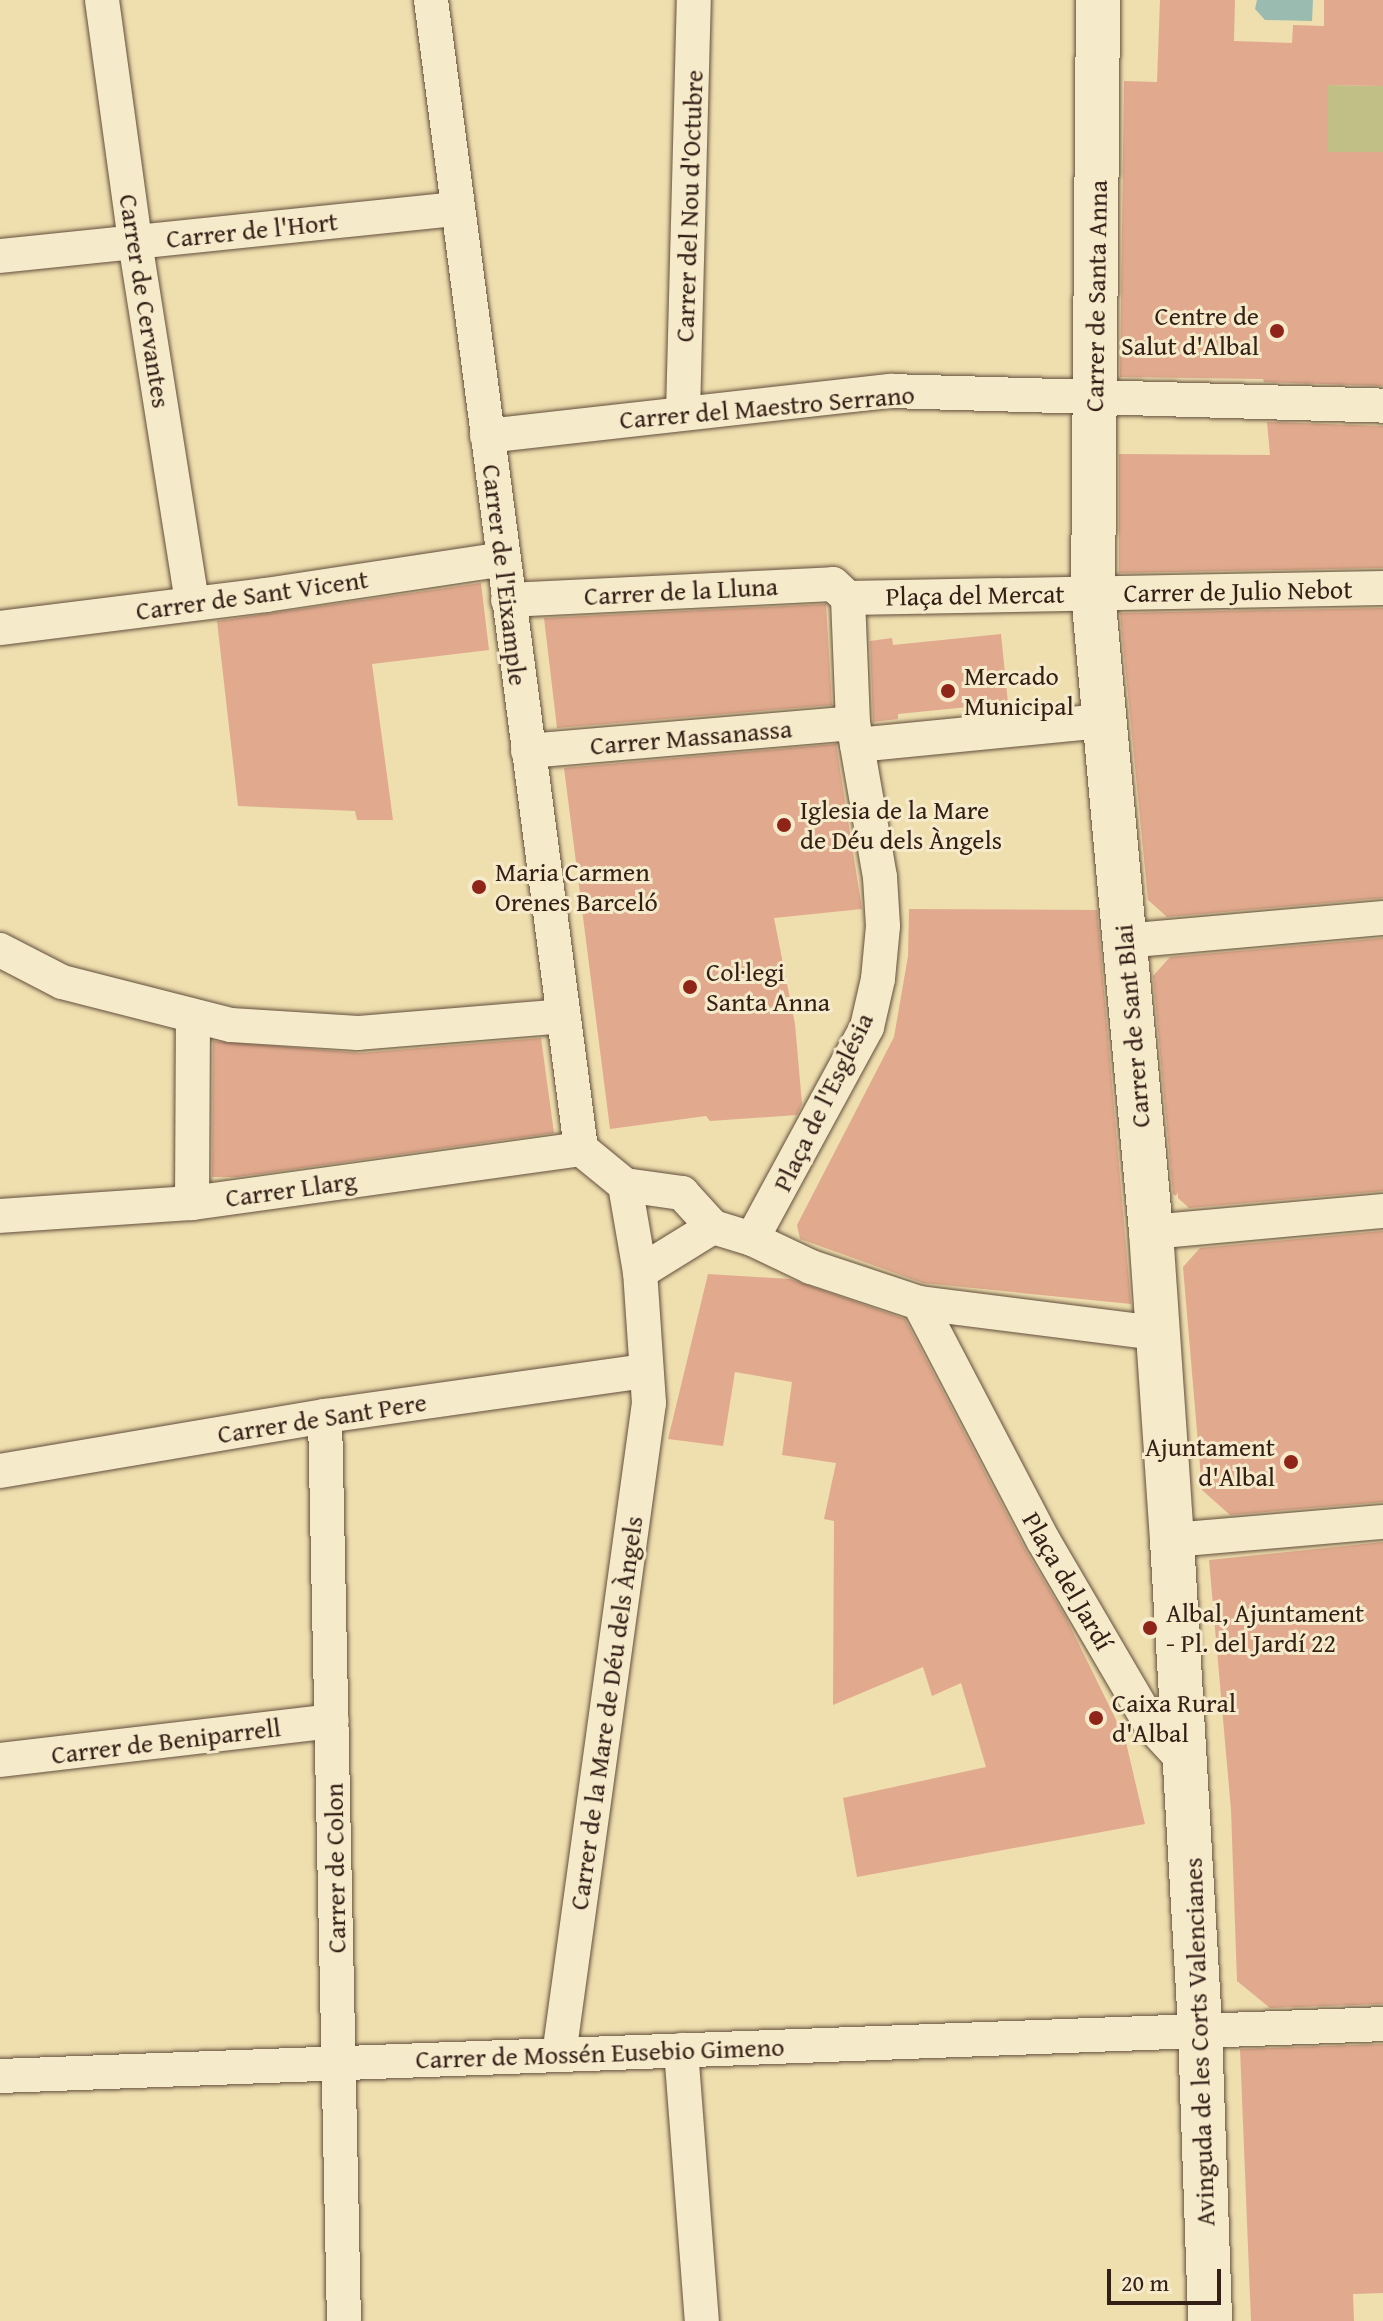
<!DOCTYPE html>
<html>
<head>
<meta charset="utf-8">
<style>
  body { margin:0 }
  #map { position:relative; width:1383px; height:2321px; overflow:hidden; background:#efdeae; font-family:"Gentium Book Plus",serif }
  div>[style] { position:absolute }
  .green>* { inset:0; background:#c1bf85 }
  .water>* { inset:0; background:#9abbb0 }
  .building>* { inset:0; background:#e1aa8e }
  .roads { filter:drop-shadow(0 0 2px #634f3d) drop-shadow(0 0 2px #634f3d) }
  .street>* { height:34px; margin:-17px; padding:0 17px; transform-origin:17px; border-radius:17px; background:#f5eaca }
  .secondary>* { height:44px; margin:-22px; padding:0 22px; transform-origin:22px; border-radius:22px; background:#f5eaca }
  .dots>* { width:22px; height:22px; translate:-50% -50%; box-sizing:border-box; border:4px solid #f5eaca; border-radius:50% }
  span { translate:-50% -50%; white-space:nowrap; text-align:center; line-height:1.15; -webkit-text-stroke:6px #f5eaca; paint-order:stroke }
  .street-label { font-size:26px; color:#341f17 }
  .poi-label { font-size:26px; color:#341f17 }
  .right { translate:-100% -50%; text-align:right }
  .left { translate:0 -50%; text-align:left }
  .scale { position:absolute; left:1107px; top:2269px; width:114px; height:36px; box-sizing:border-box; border:4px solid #341f17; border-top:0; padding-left:10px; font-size:24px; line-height:28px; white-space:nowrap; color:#341f17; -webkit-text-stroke:6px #f5eaca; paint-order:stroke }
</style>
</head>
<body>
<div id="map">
  <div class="green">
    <div style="clip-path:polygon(1328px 85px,1383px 86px,1383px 152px,1269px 153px)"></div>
  </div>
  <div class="water">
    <div style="clip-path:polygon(1257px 0,1313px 0,1312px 21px,1265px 20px,1255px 9px)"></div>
  </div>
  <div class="building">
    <div style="clip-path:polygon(1160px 0,1235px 0,1234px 41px,1292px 43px,1293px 25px,1324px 26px,1324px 0,1383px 0,1383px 86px,1328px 85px,1328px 152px,1383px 152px,1383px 386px,1264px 382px,1263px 379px,1120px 377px,1124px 81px,1157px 82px)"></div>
    <div style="clip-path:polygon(1267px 422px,1383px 426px,1383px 568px,1119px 573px,1119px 454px,1270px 455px)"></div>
    <div style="clip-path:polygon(481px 583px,489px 650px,372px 664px,393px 820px,357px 820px,355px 811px,238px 806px,217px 621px)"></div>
    <div style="clip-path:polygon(826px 604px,832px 705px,557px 728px,544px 618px)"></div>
    <div style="clip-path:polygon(1383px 608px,1383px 898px,1167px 917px,1148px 900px,1120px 613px)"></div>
    <div style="clip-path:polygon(1001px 634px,1008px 703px,898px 714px,898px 719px,873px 722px,870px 641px,892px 638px,893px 645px)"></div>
    <div style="clip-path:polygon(836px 744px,862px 909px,774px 918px,795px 1024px,802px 1104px,797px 1115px,710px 1121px,706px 1116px,610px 1129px,564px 768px)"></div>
    <div style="clip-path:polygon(909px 909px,1097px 910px,1131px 1304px,923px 1283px,800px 1239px,797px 1225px,894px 1037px,908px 956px)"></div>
    <div style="clip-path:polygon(1383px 938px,1383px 1191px,1189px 1208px,1178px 1198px,1178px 1192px,1176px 1196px,1173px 1194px,1153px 976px,1170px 957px)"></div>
    <div style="clip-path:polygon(541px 1038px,554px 1133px,237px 1177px,212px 1177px,213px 1041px,360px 1053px)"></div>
    <div style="clip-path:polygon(1383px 1231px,1383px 1502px,1230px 1515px,1202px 1490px,1183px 1267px,1200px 1248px)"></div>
    <div style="clip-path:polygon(708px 1274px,790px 1279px,905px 1319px,1025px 1549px,1066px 1618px,1125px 1738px,1145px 1824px,857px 1877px,843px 1798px,986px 1767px,961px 1683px,932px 1696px,923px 1667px,833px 1705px,834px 1521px,824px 1519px,836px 1463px,782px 1455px,792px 1382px,735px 1372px,723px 1446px,668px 1439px)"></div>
    <div style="clip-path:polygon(1383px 1542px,1383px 2004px,1270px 2008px,1237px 1981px,1231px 1810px,1209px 1560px)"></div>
    <div style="clip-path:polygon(1383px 2044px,1383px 2293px,1353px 2294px,1354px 2321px,1251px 2321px,1240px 2049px)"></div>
  </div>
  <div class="roads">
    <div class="street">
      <div style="left:102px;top:0;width:244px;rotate:82.2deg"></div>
      <div style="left:135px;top:242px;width:364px;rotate:81deg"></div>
      <div style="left:431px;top:0;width:1159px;rotate:82.56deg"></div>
      <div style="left:0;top:256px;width:459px;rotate:-5.9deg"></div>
      <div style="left:683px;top:413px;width:413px;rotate:-88.5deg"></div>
      <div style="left:487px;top:436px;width:406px;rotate:-6.4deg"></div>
      <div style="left:890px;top:391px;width:493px;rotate:1.7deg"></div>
      <div style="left:848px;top:598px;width:535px;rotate:-1.07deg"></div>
      <div style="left:508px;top:600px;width:325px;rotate:-2.8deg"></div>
      <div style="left:833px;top:584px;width:21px;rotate:43deg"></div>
      <div style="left:0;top:628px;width:268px;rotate:-7.1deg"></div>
      <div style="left:266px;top:595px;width:240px;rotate:-8.6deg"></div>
      <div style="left:857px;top:745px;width:246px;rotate:-5.6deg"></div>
      <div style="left:528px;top:751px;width:326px;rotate:-4.9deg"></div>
      <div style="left:1124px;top:941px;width:260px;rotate:-5.1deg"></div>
      <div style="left:0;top:950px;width:70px;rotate:27.3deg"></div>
      <div style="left:62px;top:982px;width:174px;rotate:14.3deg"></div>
      <div style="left:231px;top:1025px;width:127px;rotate:3.6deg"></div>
      <div style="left:358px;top:1033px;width:206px;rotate:-4.7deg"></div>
      <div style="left:581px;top:1149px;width:57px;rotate:39.3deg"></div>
      <div style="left:625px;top:1185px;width:58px;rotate:8deg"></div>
      <div style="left:682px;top:1193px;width:46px;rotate:47.6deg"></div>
      <div style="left:713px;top:1227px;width:41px;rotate:17.1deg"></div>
      <div style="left:752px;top:1239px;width:65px;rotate:25.4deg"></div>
      <div style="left:811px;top:1267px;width:114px;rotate:18.4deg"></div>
      <div style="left:919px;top:1303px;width:241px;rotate:7.2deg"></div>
      <div style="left:192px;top:1203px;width:187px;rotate:-89.7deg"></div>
      <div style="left:0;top:1216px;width:192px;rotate:-3.9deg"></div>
      <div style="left:192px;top:1203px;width:393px;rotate:-7.9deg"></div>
      <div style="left:1151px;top:1232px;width:233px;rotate:-5.2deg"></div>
      <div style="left:752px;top:1239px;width:241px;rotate:-61.5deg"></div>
      <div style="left:867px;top:1027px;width:49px;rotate:-77.1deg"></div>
      <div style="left:878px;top:979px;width:53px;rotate:-84.6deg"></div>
      <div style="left:883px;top:926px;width:49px;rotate:-93.5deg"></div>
      <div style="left:880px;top:877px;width:156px;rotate:-99.9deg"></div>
      <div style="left:853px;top:723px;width:125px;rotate:-92.3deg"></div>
      <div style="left:640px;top:1272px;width:86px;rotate:-31.7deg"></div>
      <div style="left:919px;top:1303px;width:267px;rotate:62.4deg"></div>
      <div style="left:1043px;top:1540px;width:214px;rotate:59.7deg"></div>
      <div style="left:1151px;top:1725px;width:53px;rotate:47.3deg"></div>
      <div style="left:325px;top:1416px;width:905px;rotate:88.8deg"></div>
      <div style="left:0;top:1471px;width:330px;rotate:-9.6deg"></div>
      <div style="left:325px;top:1416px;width:323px;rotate:-8deg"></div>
      <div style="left:1172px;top:1540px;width:212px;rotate:-4.9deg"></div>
      <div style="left:0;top:1760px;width:334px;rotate:-6.7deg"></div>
      <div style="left:681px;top:2050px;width:272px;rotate:85.6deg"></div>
      <div style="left:559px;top:2055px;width:658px;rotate:-82.14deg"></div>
      <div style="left:649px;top:1403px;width:131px;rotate:-93.9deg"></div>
      <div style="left:640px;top:1272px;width:88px;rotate:-99.8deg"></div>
      <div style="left:0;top:2076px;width:1384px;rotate:-2.15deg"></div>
    </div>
    <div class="secondary">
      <div style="left:1098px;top:0;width:593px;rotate:90.48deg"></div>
      <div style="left:1093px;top:593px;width:642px;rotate:84.81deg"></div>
      <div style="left:1151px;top:1232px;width:309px;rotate:86.1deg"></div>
      <div style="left:1172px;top:1540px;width:492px;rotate:86.7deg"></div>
      <div style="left:1200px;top:2031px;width:290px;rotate:88deg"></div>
    </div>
  </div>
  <div class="dots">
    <div style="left:1277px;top:331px;background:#8f2418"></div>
    <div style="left:948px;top:691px;background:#8f2418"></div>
    <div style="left:784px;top:825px;background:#8f2418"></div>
    <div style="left:479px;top:887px;background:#8f2418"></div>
    <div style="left:690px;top:987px;background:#8f2418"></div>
    <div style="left:1291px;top:1462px;background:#8f2418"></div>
    <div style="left:1150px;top:1628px;background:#8f2418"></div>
    <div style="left:1096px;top:1718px;background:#8f2418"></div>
  </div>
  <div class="street-label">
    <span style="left:689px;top:206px;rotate:-88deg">Carrer del Nou d'Octubre</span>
    <span style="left:252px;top:230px;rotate:-6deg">Carrer de l'Hort</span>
    <span style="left:1096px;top:296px;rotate:-89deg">Carrer de Santa Anna</span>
    <span style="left:145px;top:301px;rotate:81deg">Carrer de Cervantes</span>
    <span style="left:767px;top:407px;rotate:-5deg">Carrer del Maestro Serrano</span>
    <span style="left:505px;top:575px;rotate:83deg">Carrer de l'Eixample</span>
    <span style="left:681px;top:591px;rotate:-3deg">Carrer de la Lluna</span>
    <span style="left:1238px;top:591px;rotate:-1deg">Carrer de Julio Nebot</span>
    <span style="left:252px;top:595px;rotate:-8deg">Carrer de Sant Vicent</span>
    <span style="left:975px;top:595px;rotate:-1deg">Plaça del Mercat</span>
    <span style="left:691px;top:737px;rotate:-5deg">Carrer Massanassa</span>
    <span style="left:1132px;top:1026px;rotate:-95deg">Carrer de Sant Blai</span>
    <span style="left:823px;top:1102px;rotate:-64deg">Plaça de l'Església</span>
    <span style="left:291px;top:1189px;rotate:-8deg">Carrer Llarg</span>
    <span style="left:322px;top:1418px;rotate:-9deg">Carrer de Sant Pere</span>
    <span style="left:1068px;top:1581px;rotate:60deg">Plaça del Jardí</span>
    <span style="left:606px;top:1713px;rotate:-82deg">Carrer de la Mare de Déu dels Àngels</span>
    <span style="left:166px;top:1741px;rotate:-7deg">Carrer de Beniparrell</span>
    <span style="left:335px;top:1868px;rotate:-91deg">Carrer de Colon</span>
    <span style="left:1199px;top:2042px;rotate:-92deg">Avinguda de les Corts Valencianes</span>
    <span style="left:600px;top:2053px;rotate:-2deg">Carrer de Mossén Eusebio Gimeno</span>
  </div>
  <div class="poi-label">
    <span class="right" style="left:1259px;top:331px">Centre de<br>Salut d'Albal</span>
    <span class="left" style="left:964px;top:691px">Mercado<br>Municipal</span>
    <span class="left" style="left:800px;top:825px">Iglesia de la Mare<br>de Déu dels Àngels</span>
    <span class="left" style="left:495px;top:887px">Maria Carmen<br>Orenes Barceló</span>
    <span class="left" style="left:706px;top:987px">Col·legi<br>Santa Anna</span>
    <span class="right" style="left:1275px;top:1462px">Ajuntament<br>d'Albal</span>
    <span class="left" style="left:1166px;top:1628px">Albal, Ajuntament<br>- Pl. del Jardí 22</span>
    <span class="left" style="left:1112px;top:1718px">Caixa Rural<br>d'Albal</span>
  </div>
  <div class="scale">20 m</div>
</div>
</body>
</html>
